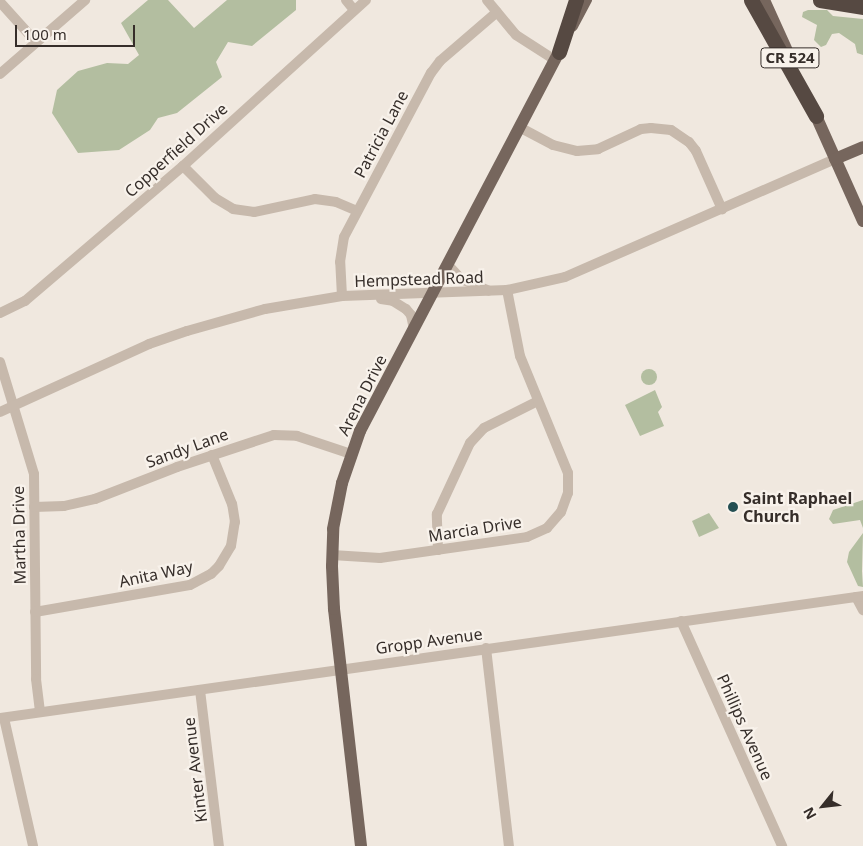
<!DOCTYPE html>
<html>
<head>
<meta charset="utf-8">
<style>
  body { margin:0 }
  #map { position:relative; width:863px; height:846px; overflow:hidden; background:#f0e8df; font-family:"Noto Sans",sans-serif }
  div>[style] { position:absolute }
  .green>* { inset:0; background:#b3bea0 }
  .round { border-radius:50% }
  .minor>* { height:10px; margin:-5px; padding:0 5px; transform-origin:5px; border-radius:5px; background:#c7b9ac }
  .major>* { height:12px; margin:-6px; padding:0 6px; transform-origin:6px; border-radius:6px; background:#76665d }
  .highway>* { height:15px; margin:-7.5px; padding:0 7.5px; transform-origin:7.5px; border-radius:7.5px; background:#564942 }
  .dots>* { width:14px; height:14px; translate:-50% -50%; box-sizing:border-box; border:2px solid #f8f2eb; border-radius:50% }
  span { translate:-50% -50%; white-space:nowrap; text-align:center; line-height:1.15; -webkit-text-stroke:4.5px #f8f2eb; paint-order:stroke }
  .shield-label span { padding:1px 4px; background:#f8f2eb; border:1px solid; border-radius:4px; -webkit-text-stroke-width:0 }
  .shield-label { font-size:15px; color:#362e2a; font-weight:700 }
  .street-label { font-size:16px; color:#362e2a }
  .poi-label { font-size:16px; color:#362e2a; font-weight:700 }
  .left { translate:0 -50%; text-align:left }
  .north { position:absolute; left:798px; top:781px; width:50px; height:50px; -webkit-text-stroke:4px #f8f2eb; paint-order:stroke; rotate:241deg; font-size:14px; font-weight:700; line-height:20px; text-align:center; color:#362e2a }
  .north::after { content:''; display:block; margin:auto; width:18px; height:22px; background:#362e2a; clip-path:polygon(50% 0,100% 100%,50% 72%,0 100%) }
  .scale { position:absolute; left:15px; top:25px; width:120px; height:22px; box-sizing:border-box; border:2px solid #362e2a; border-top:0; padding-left:6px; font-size:15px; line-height:18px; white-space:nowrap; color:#362e2a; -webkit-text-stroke:4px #f8f2eb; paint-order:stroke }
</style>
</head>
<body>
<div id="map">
  <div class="green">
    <div style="clip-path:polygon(148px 0,168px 0,194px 28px,227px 0,296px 0,296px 10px,252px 46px,228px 42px,216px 62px,222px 77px,177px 113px,158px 118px,150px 130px,119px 150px,78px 153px,52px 113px,57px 90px,78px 71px,107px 63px,128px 64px,139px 55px,121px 23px)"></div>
    <div style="clip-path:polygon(808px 10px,827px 10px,833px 16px,863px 19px,863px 55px,857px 53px,855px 44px,839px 33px,832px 34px,826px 45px,821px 47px,814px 40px,817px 25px,802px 17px,803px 12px)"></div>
    <div class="round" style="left:641px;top:369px;width:16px;height:16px"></div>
    <div style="clip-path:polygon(655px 390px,662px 407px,658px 412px,664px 426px,640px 436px,625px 405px)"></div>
    <div style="clip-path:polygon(863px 500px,863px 528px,860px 520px,833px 524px,829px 519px,833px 510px)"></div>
    <div style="clip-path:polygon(709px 513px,719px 528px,699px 537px,692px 521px)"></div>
    <div style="clip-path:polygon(863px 533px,862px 571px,863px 587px,858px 586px,847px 562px,849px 552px)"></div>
  </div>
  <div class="minor">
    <div style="left:346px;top:0;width:13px;rotate:51deg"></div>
    <div style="left:487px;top:0;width:45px;rotate:50.4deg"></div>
    <div style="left:516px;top:35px;width:46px;rotate:32.7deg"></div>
    <div style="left:0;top:2px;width:54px;rotate:48deg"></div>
    <div style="left:0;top:74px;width:113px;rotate:-41deg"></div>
    <div style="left:521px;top:128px;width:36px;rotate:28deg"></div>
    <div style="left:553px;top:145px;width:25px;rotate:14deg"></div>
    <div style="left:577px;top:151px;width:21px;rotate:-5deg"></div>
    <div style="left:598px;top:149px;width:47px;rotate:-24.9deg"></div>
    <div style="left:641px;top:129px;width:10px;rotate:-6deg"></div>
    <div style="left:651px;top:128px;width:20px;rotate:6deg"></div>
    <div style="left:671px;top:130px;width:22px;rotate:34deg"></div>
    <div style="left:689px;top:142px;width:11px;rotate:52deg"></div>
    <div style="left:696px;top:151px;width:64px;rotate:65.9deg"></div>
    <div style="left:183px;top:166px;width:45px;rotate:45deg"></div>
    <div style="left:215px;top:198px;width:21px;rotate:31deg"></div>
    <div style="left:233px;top:209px;width:21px;rotate:8deg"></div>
    <div style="left:254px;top:212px;width:62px;rotate:-12deg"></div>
    <div style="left:315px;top:199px;width:21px;rotate:8deg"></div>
    <div style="left:336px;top:202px;width:23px;rotate:23deg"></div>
    <div style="left:448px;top:265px;width:19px;rotate:47deg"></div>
    <div style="left:461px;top:279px;width:30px;rotate:23deg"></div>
    <div style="left:342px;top:296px;width:34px;rotate:-93deg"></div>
    <div style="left:340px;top:262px;width:25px;rotate:-81deg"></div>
    <div style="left:344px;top:237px;width:186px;rotate:-62.1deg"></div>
    <div style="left:431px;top:73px;width:15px;rotate:-53deg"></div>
    <div style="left:440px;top:61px;width:75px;rotate:-40.7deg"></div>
    <div style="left:381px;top:299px;width:12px;rotate:9deg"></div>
    <div style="left:393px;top:301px;width:15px;rotate:32deg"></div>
    <div style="left:406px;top:309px;width:8px;rotate:50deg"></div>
    <div style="left:411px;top:315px;width:14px;rotate:78deg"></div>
    <div style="left:0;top:313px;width:28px;rotate:-26deg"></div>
    <div style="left:25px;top:301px;width:208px;rotate:-40.5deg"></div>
    <div style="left:183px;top:166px;width:247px;rotate:-42.2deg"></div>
    <div style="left:0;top:362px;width:117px;rotate:73.1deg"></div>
    <div style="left:34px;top:474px;width:205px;rotate:89.4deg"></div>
    <div style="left:36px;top:679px;width:33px;rotate:83deg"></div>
    <div style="left:0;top:412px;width:164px;rotate:-24.5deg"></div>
    <div style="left:149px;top:344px;width:40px;rotate:-18.9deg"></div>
    <div style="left:187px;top:331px;width:81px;rotate:-15.8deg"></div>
    <div style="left:265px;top:309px;width:78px;rotate:-9.6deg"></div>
    <div style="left:342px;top:296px;width:165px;rotate:-2.1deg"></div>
    <div style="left:507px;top:290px;width:59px;rotate:-12.6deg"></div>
    <div style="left:565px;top:277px;width:295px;rotate:-23.6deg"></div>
    <div style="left:34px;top:507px;width:30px;rotate:-2deg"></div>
    <div style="left:64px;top:506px;width:32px;rotate:-13deg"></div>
    <div style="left:95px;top:499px;width:88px;rotate:-21.3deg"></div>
    <div style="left:177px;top:467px;width:102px;rotate:-18.3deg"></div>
    <div style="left:274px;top:435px;width:23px;rotate:2deg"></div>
    <div style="left:297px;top:436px;width:57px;rotate:18.4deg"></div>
    <div style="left:438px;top:550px;width:36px;rotate:-92deg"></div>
    <div style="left:437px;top:514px;width:78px;rotate:-65.1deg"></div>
    <div style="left:470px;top:443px;width:21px;rotate:-47deg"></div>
    <div style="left:484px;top:428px;width:60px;rotate:-26.6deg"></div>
    <div style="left:332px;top:555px;width:48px;rotate:3.6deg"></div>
    <div style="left:380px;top:558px;width:148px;rotate:-8.1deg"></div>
    <div style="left:527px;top:537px;width:22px;rotate:-24deg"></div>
    <div style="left:547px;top:528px;width:21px;rotate:-49deg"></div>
    <div style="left:561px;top:512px;width:20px;rotate:-70deg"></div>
    <div style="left:568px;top:493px;width:20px;rotate:-90deg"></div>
    <div style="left:568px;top:473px;width:126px;rotate:-112.3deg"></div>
    <div style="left:520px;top:356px;width:67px;rotate:-101.1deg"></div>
    <div style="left:856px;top:597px;width:15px;rotate:62deg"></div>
    <div style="left:35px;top:612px;width:157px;rotate:-9.9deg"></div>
    <div style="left:190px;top:585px;width:24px;rotate:-28deg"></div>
    <div style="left:211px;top:574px;width:11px;rotate:-45deg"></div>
    <div style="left:219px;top:566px;width:23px;rotate:-59deg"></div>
    <div style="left:231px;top:546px;width:24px;rotate:-81deg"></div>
    <div style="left:235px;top:522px;width:18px;rotate:-99deg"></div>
    <div style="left:232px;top:504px;width:53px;rotate:-112.2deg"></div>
    <div style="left:681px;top:621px;width:247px;rotate:65.8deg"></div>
    <div style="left:486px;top:648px;width:199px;rotate:83.4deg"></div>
    <div style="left:200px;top:690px;width:157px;rotate:83.1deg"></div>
    <div style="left:0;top:718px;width:872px;rotate:-8.05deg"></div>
    <div style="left:4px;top:718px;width:131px;rotate:77.2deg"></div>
  </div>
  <div class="major">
    <div style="left:764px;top:0;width:60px;rotate:65.6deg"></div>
    <div style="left:572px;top:26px;width:30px;rotate:-62deg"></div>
    <div style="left:812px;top:107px;width:125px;rotate:65.9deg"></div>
    <div style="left:835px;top:159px;width:30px;rotate:-23deg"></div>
    <div style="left:361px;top:846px;width:239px;rotate:-96.5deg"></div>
    <div style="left:334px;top:609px;width:43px;rotate:-92.7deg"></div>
    <div style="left:332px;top:566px;width:37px;rotate:-88deg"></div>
    <div style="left:333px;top:529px;width:47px;rotate:-78.9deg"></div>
    <div style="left:342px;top:483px;width:55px;rotate:-70.9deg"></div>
    <div style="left:360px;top:431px;width:437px;rotate:-62.3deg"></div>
  </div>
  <div class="highway">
    <div style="left:751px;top:0;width:133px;rotate:60.7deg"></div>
    <div style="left:820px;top:0;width:44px;rotate:9.2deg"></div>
    <div style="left:559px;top:52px;width:55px;rotate:-71.9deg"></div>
  </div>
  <div class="dots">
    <div style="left:733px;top:507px;background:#244f53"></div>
  </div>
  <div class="shield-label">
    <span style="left:790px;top:58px">CR 524</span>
  </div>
  <div class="street-label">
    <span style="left:381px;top:134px;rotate:-62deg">Patricia Lane</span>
    <span style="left:176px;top:150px;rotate:-42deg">Copperfield Drive</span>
    <span style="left:419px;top:279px;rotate:-2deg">Hempstead Road</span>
    <span style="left:362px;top:395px;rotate:-63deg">Arena Drive</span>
    <span style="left:187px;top:448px;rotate:-20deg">Sandy Lane</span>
    <span style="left:475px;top:529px;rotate:-9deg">Marcia Drive</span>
    <span style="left:19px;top:535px;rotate:-91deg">Martha Drive</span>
    <span style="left:156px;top:574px;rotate:-12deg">Anita Way</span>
    <span style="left:429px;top:641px;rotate:-8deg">Gropp Avenue</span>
    <span style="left:745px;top:727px;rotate:66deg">Phillips Avenue</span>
    <span style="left:195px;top:770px;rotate:-97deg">Kinter Avenue</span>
  </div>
  <div class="poi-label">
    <span class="left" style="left:743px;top:507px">Saint Raphael<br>Church</span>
  </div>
  <div class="north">N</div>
  <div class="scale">100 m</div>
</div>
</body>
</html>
